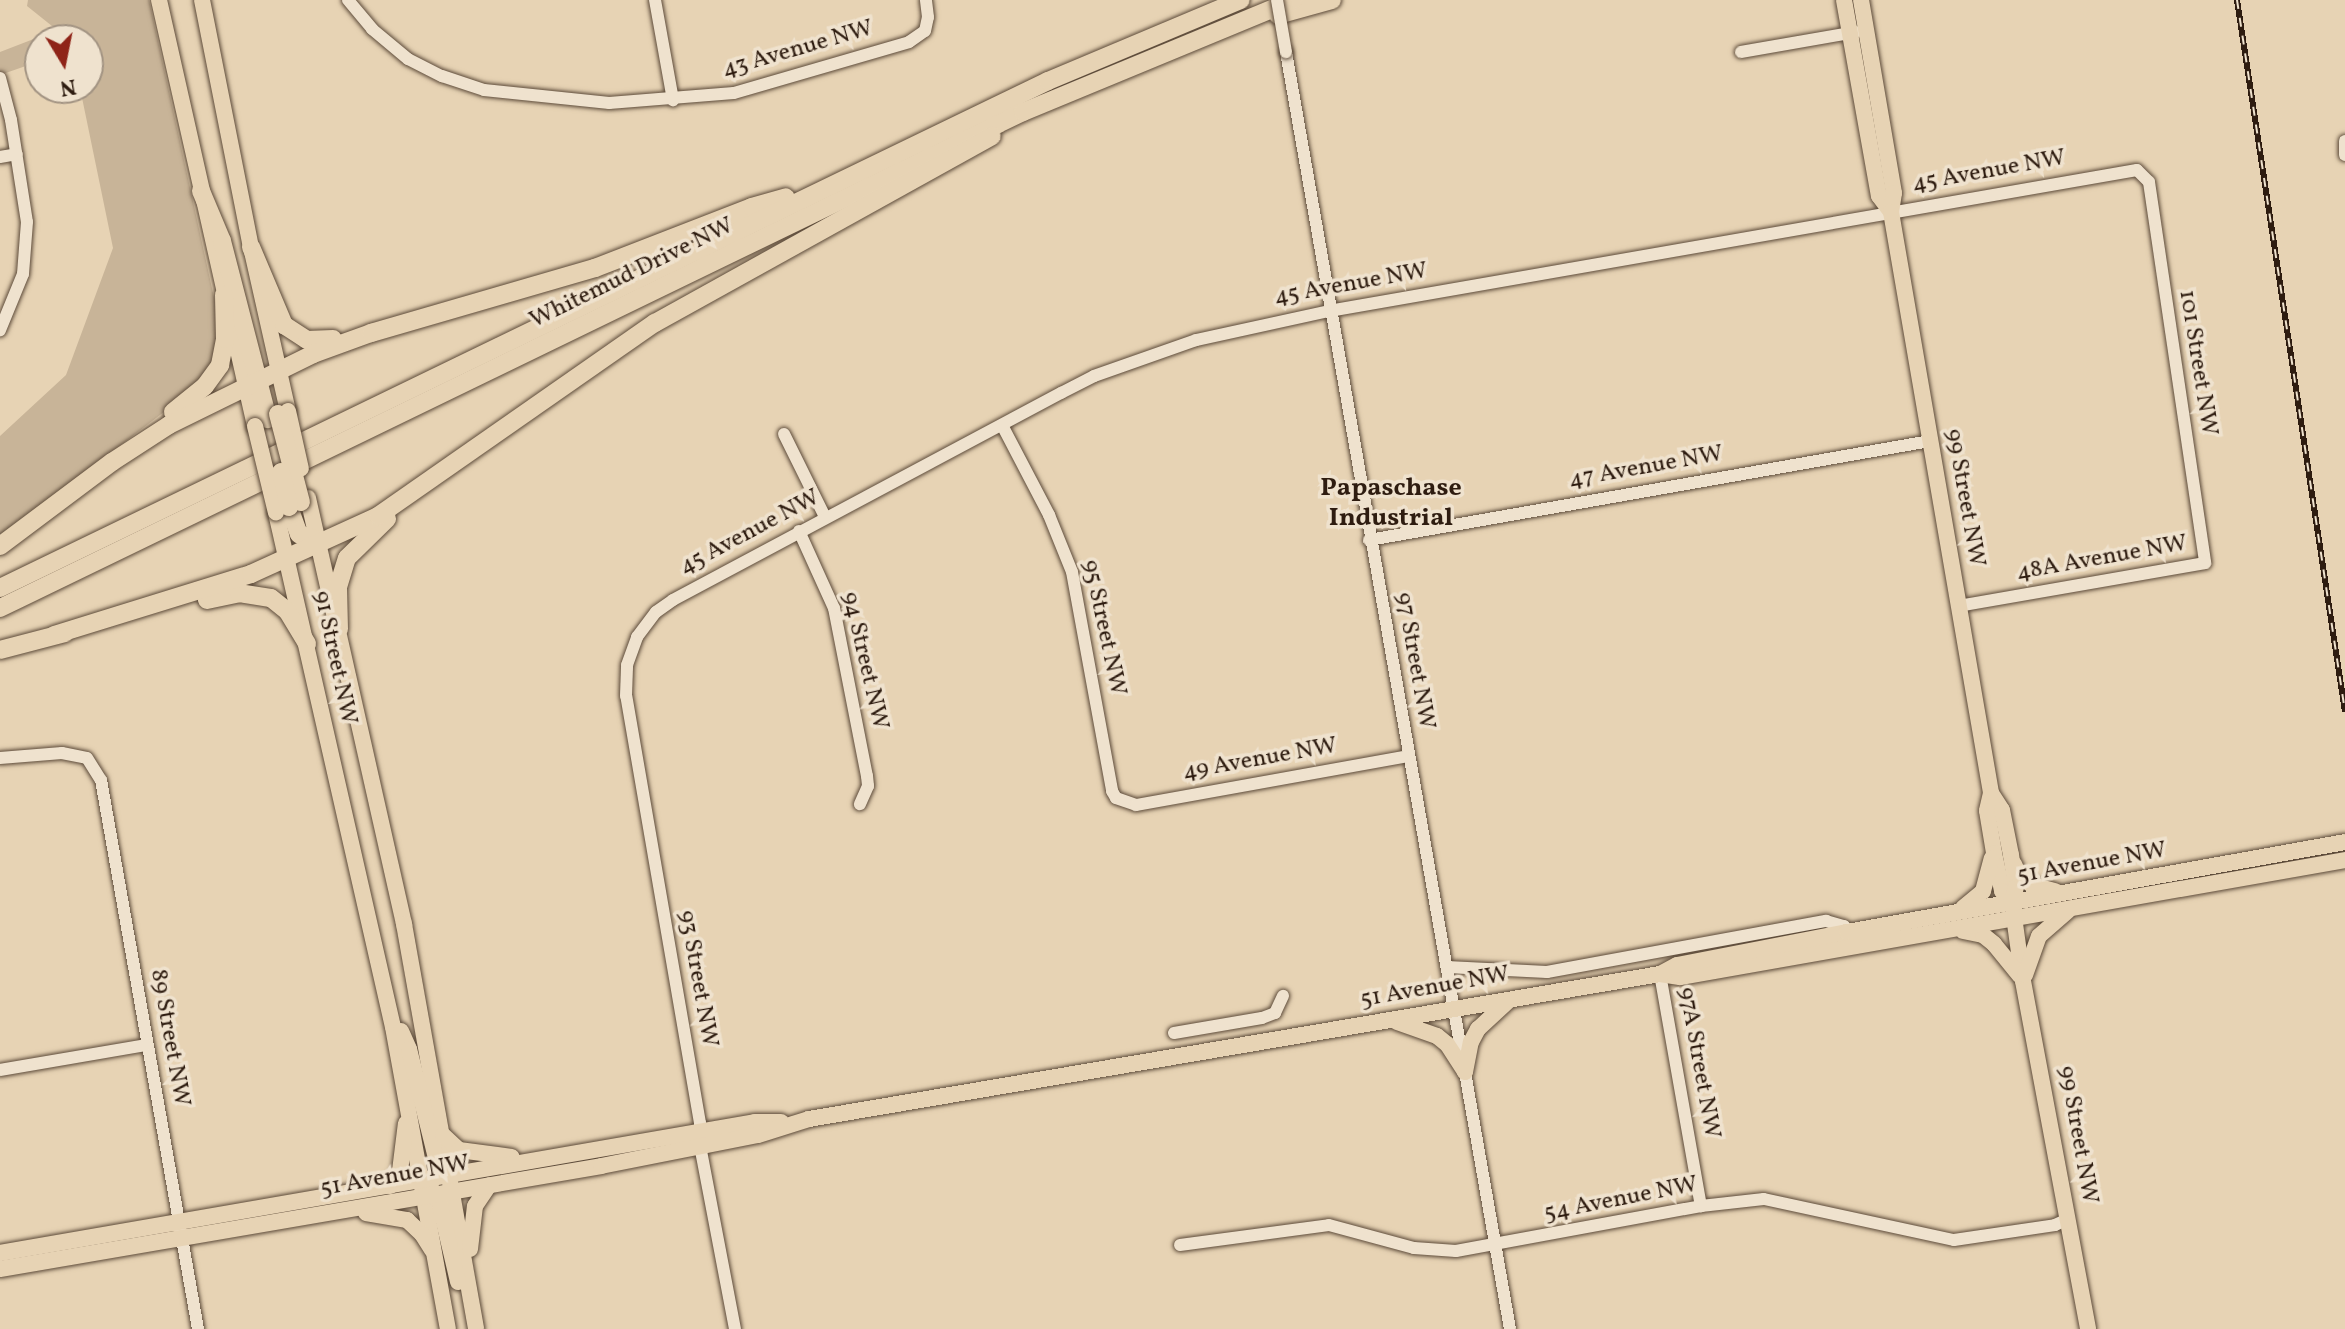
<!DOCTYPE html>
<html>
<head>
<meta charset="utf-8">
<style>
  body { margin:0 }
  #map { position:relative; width:2345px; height:1329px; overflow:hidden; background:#e7d3b4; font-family:Vollkorn,serif }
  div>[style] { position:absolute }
  .green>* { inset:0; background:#c8b498 }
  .roads { filter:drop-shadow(0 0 2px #5c4a39) drop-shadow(0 0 2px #5c4a39) }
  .minor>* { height:12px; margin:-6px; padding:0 6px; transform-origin:6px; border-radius:6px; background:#efe2ce }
  .major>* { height:16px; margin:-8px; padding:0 8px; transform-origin:8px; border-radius:8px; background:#e7d3b4 }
  .highway>* { height:18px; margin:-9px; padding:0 9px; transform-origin:9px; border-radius:9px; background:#e7d3b4 }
  .rail>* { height:6px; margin-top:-3px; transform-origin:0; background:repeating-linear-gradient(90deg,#efe2ce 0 9px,#2e1c10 0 18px); box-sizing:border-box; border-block:2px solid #2e1c10 }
  .bridges { filter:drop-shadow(0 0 2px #5c4a39) drop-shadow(0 0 2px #5c4a39) }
  .minor-bridge>* { height:12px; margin:-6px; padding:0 6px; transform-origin:6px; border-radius:6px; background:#efe2ce }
  .major-bridge>* { height:16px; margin:-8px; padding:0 8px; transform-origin:8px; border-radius:8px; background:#e7d3b4 }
  .highway-bridge>* { height:18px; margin:-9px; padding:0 9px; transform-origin:9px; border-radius:9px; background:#e7d3b4 }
  span { translate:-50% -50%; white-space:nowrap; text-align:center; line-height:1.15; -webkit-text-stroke:7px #efe2ce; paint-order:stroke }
  .street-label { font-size:24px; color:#2e1c10 }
  .neighbourhood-label { font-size:26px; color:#2e1c10; font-weight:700 }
  .north { position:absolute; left:24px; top:24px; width:80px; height:80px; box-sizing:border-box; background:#efe2ce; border:2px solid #a29382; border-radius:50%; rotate:170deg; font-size:22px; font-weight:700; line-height:32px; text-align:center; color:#2e1c10 }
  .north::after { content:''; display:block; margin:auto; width:28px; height:36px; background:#8f2418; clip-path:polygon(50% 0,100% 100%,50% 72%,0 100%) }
</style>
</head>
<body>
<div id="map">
  <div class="green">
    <div style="clip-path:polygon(28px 0,149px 0,220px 325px,220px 350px,198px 386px,0 537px,0 436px,66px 375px,113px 248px,80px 88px,88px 88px,88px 40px,40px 40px,40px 61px,0 75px,0 52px,57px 30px,27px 6px)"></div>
  </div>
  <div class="roads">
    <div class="minor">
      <div style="left:348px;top:0;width:38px;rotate:50deg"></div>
      <div style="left:372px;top:29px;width:47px;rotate:39.8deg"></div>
      <div style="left:408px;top:59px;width:38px;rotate:27deg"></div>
      <div style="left:442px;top:76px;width:44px;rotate:18.4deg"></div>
      <div style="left:484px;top:90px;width:126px;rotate:5.9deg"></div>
      <div style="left:609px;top:103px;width:125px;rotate:-4.6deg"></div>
      <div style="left:734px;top:93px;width:182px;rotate:-16.2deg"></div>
      <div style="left:909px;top:42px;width:19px;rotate:-35deg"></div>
      <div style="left:925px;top:31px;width:14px;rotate:-78deg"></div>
      <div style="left:928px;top:17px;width:17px;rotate:-97deg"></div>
      <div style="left:655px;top:0;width:102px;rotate:79.8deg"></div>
      <div style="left:1286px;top:52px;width:1296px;rotate:80.05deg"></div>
      <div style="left:1741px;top:52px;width:117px;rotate:-9.9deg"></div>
      <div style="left:0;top:78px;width:43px;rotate:75.3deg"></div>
      <div style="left:11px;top:120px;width:103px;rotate:81.1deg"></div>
      <div style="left:27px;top:222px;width:52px;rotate:94.4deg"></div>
      <div style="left:23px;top:274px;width:61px;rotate:112.3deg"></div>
      <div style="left:2345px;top:141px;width:14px;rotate:90deg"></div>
      <div style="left:0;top:157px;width:17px;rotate:-10deg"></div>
      <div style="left:1002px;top:425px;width:102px;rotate:62.4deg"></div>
      <div style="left:1049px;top:515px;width:61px;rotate:68deg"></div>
      <div style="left:1072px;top:572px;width:223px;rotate:79.6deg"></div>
      <div style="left:1112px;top:791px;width:8px;rotate:60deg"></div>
      <div style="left:1116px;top:798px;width:21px;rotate:19deg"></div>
      <div style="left:1136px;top:805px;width:276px;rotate:-10.2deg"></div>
      <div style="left:784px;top:434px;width:93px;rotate:63.7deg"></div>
      <div style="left:799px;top:531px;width:85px;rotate:65.6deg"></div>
      <div style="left:834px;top:608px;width:171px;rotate:78.9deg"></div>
      <div style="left:867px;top:776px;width:10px;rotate:84deg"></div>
      <div style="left:868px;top:786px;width:20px;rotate:114deg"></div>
      <div style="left:1369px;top:540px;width:570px;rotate:-10.01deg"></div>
      <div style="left:0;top:758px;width:62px;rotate:-4.6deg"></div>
      <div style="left:62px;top:753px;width:25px;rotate:11deg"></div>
      <div style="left:87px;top:758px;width:26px;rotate:58deg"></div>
      <div style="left:101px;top:780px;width:558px;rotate:79.98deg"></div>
      <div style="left:1447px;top:967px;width:100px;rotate:2.9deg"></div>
      <div style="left:1547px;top:972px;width:284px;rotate:-10.4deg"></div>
      <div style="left:1826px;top:921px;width:19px;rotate:16deg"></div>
      <div style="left:1844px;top:926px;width:14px;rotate:73deg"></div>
      <div style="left:1660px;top:974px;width:236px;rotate:80deg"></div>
      <div style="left:1174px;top:1033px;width:89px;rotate:-9.7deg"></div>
      <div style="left:1262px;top:1018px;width:14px;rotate:-21deg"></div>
      <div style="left:1275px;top:1013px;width:19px;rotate:-65deg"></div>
      <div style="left:0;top:1070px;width:149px;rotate:-9.7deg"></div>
      <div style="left:1180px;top:1245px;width:150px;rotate:-7.6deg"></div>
      <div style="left:1329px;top:1225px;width:88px;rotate:15.1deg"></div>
      <div style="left:1414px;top:1248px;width:42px;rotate:4.1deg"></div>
      <div style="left:1456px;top:1251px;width:249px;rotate:-10.4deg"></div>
      <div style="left:1701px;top:1206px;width:63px;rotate:-6.3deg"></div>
      <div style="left:1764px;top:1199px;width:194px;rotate:12.2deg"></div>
      <div style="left:1954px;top:1240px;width:102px;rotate:-8.4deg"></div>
      <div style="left:2055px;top:1225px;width:14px;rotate:-25deg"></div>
      <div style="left:735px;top:1329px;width:186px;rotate:-100.8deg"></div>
      <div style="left:700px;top:1146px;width:23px;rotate:-90deg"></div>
      <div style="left:700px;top:1123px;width:433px;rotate:-99.8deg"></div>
      <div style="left:626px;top:696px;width:31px;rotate:-88deg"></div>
      <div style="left:627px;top:665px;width:30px;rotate:-70deg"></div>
      <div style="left:637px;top:637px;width:31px;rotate:-53deg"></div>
      <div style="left:656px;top:612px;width:21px;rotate:-35deg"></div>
      <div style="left:673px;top:600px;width:440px;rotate:-28.1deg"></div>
      <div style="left:1061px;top:393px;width:37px;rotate:-27deg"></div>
      <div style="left:1094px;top:376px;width:108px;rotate:-19.4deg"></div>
      <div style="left:1196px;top:340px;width:136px;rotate:-12.3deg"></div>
      <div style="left:1329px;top:311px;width:820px;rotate:-9.9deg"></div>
      <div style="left:2137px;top:170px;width:17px;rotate:45deg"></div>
      <div style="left:2149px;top:182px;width:385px;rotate:81.6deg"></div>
      <div style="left:2205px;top:563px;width:251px;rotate:170.1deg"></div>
    </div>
    <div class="major">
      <div style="left:159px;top:0;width:437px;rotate:77.3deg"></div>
      <div style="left:202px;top:0;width:252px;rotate:78.8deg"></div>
      <div style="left:251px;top:247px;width:168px;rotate:77.3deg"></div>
      <div style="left:1844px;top:0;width:199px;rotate:79.9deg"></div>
      <div style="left:1879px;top:196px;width:20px;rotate:53deg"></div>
      <div style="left:1861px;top:0;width:196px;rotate:80.3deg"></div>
      <div style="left:1894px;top:193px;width:19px;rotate:99deg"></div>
      <div style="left:1891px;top:212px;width:590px;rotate:80.23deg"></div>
      <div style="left:1991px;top:793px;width:18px;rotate:103deg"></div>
      <div style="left:1987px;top:811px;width:43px;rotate:80.5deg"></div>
      <div style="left:1994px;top:853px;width:39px;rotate:78deg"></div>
      <div style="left:2002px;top:891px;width:15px;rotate:48deg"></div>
      <div style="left:308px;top:498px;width:437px;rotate:77.3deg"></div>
      <div style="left:404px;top:924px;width:411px;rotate:79.9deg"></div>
      <div style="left:276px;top:513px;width:527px;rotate:77.18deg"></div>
      <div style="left:393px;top:1027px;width:307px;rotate:79.7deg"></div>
      <div style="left:1991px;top:793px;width:20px;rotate:57deg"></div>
      <div style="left:2002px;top:810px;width:46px;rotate:78.7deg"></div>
      <div style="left:2011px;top:855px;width:32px;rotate:81deg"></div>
      <div style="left:2016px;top:887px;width:16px;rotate:105deg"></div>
      <div style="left:2012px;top:902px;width:80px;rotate:82.1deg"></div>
      <div style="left:2023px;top:981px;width:354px;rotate:79.4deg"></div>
      <div style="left:2014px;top:864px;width:12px;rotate:66deg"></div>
      <div style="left:2019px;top:875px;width:16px;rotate:38deg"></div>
      <div style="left:2032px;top:885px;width:24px;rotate:15deg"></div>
      <div style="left:1963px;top:908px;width:26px;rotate:-40deg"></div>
      <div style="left:1983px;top:891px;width:34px;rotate:-75deg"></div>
      <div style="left:1963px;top:931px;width:20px;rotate:11deg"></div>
      <div style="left:1983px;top:935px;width:14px;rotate:39deg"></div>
      <div style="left:1994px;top:944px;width:41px;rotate:50.9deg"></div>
      <div style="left:1660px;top:974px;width:20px;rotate:9deg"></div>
      <div style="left:1680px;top:977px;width:675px;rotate:-9.98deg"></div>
      <div style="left:2025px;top:975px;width:41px;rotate:-70.3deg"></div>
      <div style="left:2039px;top:936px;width:38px;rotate:-41deg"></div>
      <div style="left:1397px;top:1022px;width:42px;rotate:19.3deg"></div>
      <div style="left:1437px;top:1036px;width:13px;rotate:39deg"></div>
      <div style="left:1447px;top:1044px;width:33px;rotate:57deg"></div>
      <div style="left:401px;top:1031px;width:20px;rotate:66deg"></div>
      <div style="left:409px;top:1049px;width:116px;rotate:76.1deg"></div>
      <div style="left:1465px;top:1072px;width:31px;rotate:-79deg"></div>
      <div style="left:1471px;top:1042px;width:15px;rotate:-62deg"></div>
      <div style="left:1478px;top:1029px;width:41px;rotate:-43deg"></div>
      <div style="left:443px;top:1135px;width:22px;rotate:43deg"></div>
      <div style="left:459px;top:1150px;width:53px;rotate:7.5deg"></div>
      <div style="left:390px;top:1186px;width:18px;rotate:-56deg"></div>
      <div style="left:400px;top:1171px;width:48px;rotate:-82.9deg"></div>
      <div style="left:430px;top:1186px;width:21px;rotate:62deg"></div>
      <div style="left:440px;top:1205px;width:79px;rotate:76.8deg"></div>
      <div style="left:366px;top:1213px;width:42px;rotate:9.7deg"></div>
      <div style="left:407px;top:1220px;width:21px;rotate:43deg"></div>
      <div style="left:422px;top:1234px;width:19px;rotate:58deg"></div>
      <div style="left:470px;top:1249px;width:43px;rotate:-83.4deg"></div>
      <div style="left:475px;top:1206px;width:25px;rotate:-56deg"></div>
      <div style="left:0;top:1253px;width:766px;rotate:-9.84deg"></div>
      <div style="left:755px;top:1122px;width:26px"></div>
      <div style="left:0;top:1269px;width:610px;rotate:-9.72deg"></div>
      <div style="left:601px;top:1166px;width:160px;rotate:-11.2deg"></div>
      <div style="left:758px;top:1135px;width:53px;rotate:-17.4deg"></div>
      <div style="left:809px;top:1119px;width:863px;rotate:-9.67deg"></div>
      <div style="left:1660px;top:974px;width:19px;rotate:-28deg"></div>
      <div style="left:1677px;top:965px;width:173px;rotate:-11deg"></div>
      <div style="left:1847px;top:932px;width:506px;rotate:-10.24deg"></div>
    </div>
    <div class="highway">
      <div style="left:1278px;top:15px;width:56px;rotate:-15.5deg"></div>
      <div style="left:201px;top:191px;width:54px;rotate:67.2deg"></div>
      <div style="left:222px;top:241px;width:184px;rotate:75.5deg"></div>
      <div style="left:251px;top:247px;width:85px;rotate:67.1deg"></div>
      <div style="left:284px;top:325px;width:27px;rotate:33deg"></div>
      <div style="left:307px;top:340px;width:26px;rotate:-2deg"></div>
      <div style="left:173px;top:412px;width:41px;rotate:-39.1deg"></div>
      <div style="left:205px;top:386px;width:26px;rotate:-54deg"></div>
      <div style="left:220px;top:365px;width:26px;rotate:-79deg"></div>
      <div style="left:225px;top:339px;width:44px;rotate:-91.3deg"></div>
      <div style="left:289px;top:507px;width:29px;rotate:70deg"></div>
      <div style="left:299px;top:534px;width:20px;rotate:18deg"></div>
      <div style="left:0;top:546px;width:140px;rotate:-36.9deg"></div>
      <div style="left:112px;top:462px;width:68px;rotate:-33deg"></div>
      <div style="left:169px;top:425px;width:161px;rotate:-26.2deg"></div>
      <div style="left:313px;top:354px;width:62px;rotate:-19.9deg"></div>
      <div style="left:371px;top:333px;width:233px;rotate:-16.2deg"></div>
      <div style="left:595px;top:268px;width:168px;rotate:-21.2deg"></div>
      <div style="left:752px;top:207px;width:35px;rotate:-16deg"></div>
      <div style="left:0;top:588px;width:1164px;rotate:-25.82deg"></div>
      <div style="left:1048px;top:81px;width:209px;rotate:-22.8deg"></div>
      <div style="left:207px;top:600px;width:33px;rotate:-12deg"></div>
      <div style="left:239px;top:593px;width:32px;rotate:9deg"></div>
      <div style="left:271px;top:598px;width:22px;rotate:39deg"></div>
      <div style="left:288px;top:612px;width:37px;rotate:59deg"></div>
      <div style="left:0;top:608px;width:1137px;rotate:-25.87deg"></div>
      <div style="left:1023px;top:112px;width:292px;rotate:-22.5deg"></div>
      <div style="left:339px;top:629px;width:42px;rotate:-91.4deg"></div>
      <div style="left:338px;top:587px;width:30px;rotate:-73deg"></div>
      <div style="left:347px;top:558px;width:56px;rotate:-44.3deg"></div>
      <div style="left:54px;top:635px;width:206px;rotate:-17.2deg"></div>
      <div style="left:251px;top:574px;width:140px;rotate:-24.5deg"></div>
      <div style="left:378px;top:516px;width:338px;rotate:-34.9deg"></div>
      <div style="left:655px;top:323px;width:385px;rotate:-29deg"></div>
      <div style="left:0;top:650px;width:67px;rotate:-14.7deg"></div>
    </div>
  </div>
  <div class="rail">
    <div style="left:2237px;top:0;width:720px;rotate:81.37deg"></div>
  </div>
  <div class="bridges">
    <div class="minor-bridge">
      <div style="left:1277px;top:0;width:53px;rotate:80.2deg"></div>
    </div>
    <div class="major-bridge">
      <div style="left:288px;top:411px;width:59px;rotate:77.4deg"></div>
      <div style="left:255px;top:426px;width:89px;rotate:76.4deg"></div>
    </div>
    <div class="highway-bridge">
      <div style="left:278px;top:414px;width:91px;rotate:75.4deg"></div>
      <div style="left:281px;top:472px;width:36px;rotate:77deg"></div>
    </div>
  </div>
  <div class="street-label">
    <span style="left:798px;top:50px;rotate:-16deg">43 Avenue NW</span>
    <span style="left:1989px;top:172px;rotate:-10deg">45 Avenue NW</span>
    <span style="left:632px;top:274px;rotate:-26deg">Whitemud Drive NW</span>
    <span style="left:1351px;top:285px;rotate:-10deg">45 Avenue NW</span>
    <span style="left:2197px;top:363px;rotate:81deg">101 Street NW</span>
    <span style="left:1646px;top:468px;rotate:-10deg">47 Avenue NW</span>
    <span style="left:1964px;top:498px;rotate:80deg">99 Street NW</span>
    <span style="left:750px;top:533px;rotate:-28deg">45 Avenue NW</span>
    <span style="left:2102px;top:559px;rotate:-10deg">48A Avenue NW</span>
    <span style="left:1103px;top:628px;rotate:78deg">95 Street NW</span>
    <span style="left:334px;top:658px;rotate:78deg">91 Street NW</span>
    <span style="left:864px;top:661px;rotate:77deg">94 Street NW</span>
    <span style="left:1414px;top:661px;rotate:80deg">97 Street NW</span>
    <span style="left:1260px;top:760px;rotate:-10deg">49 Avenue NW</span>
    <span style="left:2092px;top:864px;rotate:-10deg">51 Avenue NW</span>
    <span style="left:697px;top:979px;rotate:80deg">93 Street NW</span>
    <span style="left:1435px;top:988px;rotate:-10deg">51 Avenue NW</span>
    <span style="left:169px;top:1038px;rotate:80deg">89 Street NW</span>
    <span style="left:1698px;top:1063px;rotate:80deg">97A Street NW</span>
    <span style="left:2077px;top:1135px;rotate:80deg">99 Street NW</span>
    <span style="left:395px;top:1177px;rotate:-10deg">51 Avenue NW</span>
    <span style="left:1621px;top:1200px;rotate:-11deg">54 Avenue NW</span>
  </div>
  <div class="neighbourhood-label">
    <span style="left:1391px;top:504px">Papaschase<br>Industrial</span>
  </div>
  <div class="north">N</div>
</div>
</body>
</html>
